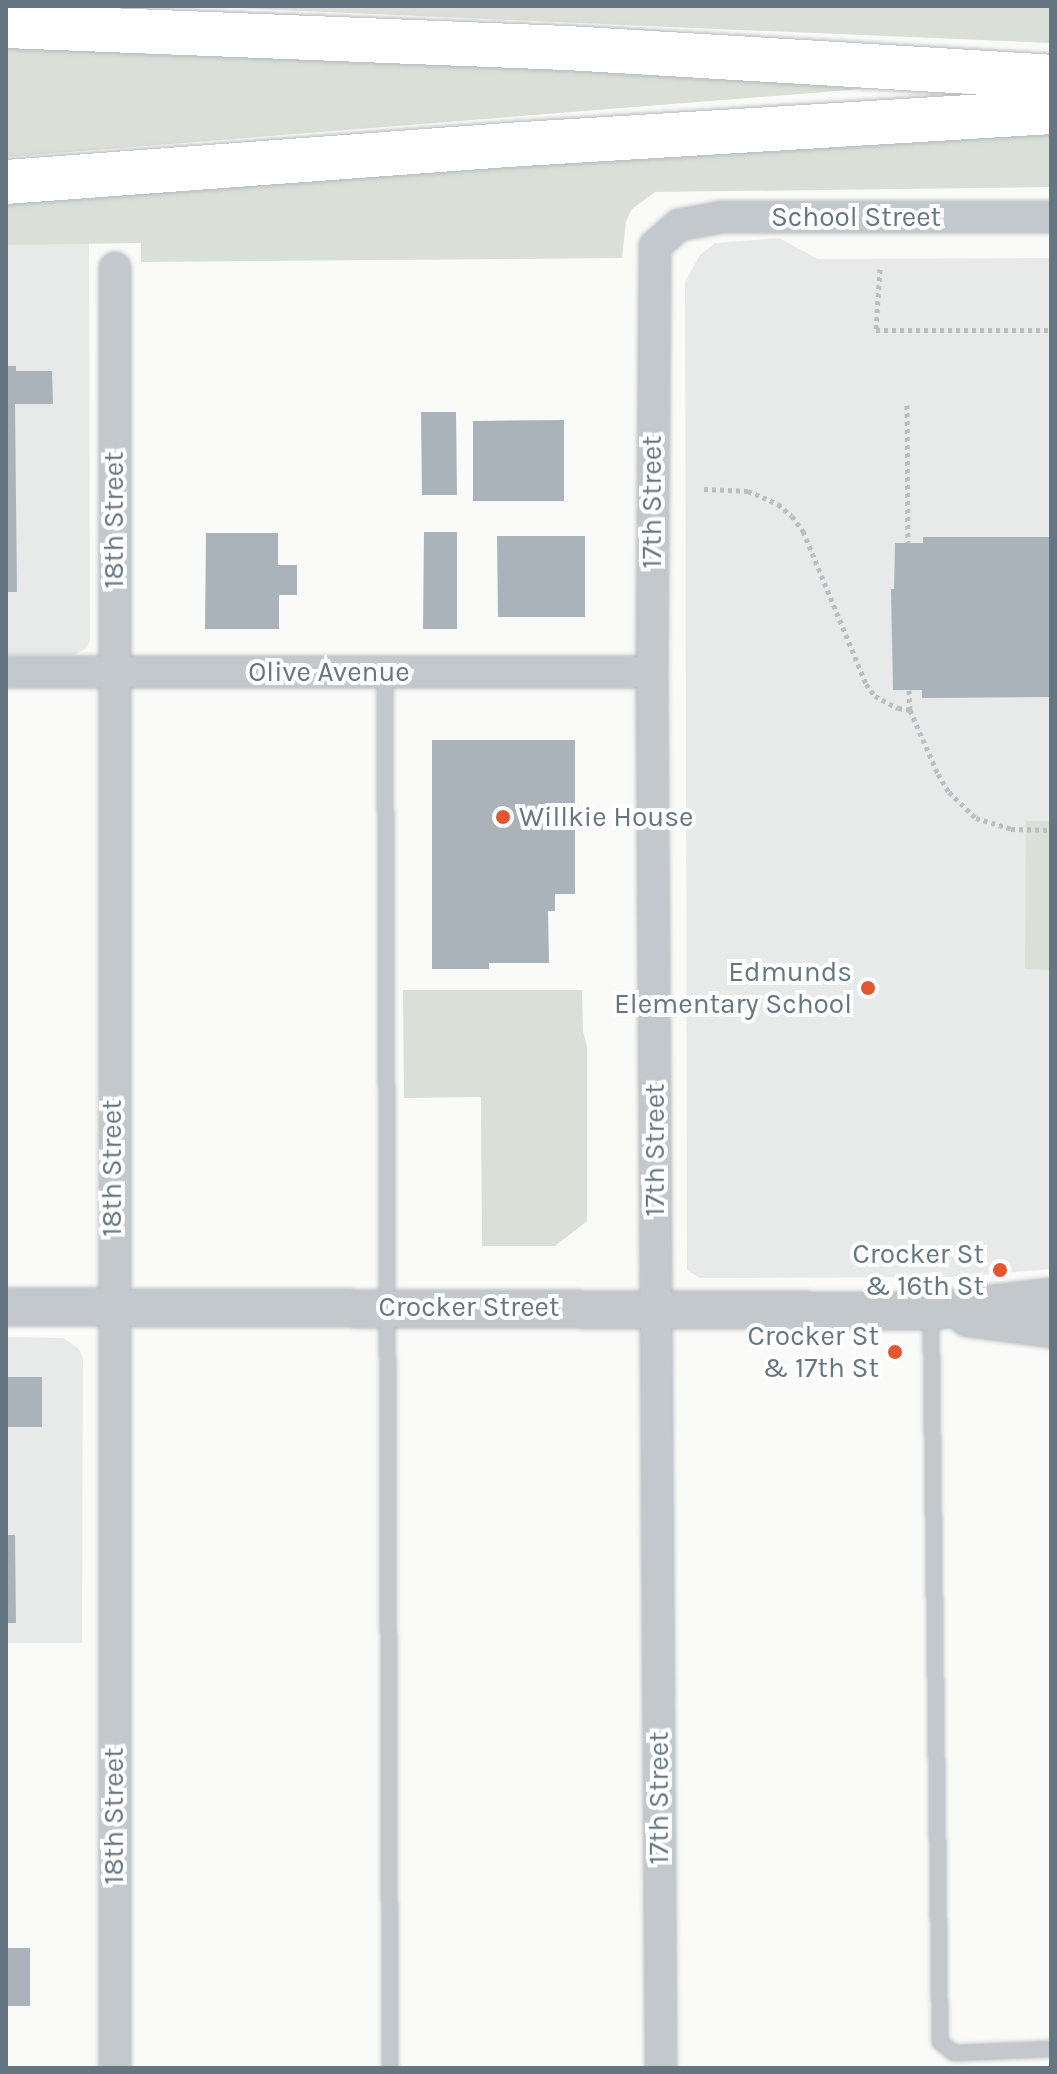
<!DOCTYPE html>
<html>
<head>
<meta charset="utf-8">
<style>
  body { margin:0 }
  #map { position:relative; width:1057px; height:2074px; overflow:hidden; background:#fafaf8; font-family:Karla,sans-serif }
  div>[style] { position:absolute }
  .built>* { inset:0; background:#e8e9e9 }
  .green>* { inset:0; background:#dadfd7 }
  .building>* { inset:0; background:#aab3b9 }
  .path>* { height:5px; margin-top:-2.5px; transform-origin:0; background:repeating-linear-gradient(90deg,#bbbfc2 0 4px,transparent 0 8px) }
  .roads { filter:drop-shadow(0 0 2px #b4b9bd) drop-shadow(0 0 2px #b4b9bd) }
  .service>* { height:14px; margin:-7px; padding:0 7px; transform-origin:7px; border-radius:7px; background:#c3c8cc }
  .minor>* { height:30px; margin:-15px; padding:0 15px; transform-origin:15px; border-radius:15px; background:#c3c8cc }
  .tertiary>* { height:36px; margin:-18px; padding:0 18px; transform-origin:18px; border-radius:18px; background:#c3c8cc }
  .motorway>* { height:44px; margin:-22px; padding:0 22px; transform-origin:22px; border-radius:22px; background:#fff }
  .dots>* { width:22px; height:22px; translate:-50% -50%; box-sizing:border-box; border:4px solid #fff; border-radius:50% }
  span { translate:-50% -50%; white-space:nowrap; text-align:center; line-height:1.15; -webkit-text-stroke:8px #fff; paint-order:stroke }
  .street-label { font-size:28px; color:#657683 }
  .poi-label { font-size:28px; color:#657683 }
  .left { translate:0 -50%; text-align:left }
  .right { translate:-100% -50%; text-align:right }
  .frame { position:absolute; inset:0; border:8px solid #657683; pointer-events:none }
</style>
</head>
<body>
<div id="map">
  <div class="built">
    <div style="clip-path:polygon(779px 238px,818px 259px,1051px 258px,1051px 1269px,957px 1277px,715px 1278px,700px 1278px,687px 1270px,685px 282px,700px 255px,715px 243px)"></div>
    <div style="clip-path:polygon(89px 243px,90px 640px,87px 648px,73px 655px,6px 655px,6px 245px)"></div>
    <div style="clip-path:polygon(6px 1337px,63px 1338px,79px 1349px,83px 1358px,82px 1643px,6px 1643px)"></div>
  </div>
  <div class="green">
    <div style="clip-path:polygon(192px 6px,1051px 6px,1051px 43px,694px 28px)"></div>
    <div style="clip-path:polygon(6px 44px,874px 81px,874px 88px,6px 157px)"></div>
    <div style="clip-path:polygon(1051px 128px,1051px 187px,655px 192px,632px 209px,626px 221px,622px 258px,141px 262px,141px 243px,6px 245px,6px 203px)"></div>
    <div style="clip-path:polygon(1026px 821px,1051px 821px,1051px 970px,1025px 969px)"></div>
    <div style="clip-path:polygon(403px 990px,582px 990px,583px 1031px,587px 1047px,587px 1221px,555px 1246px,482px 1246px,481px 1097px,404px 1098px)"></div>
  </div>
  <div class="building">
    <div style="clip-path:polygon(6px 366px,16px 366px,16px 371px,52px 371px,53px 404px,15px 404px,17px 592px,6px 592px)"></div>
    <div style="clip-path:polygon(421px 412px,456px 412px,457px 495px,422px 495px)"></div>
    <div style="clip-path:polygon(564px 420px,564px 501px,473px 501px,473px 421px)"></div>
    <div style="clip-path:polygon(424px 532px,457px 532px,457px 629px,423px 629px)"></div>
    <div style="clip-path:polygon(206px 533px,278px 533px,278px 565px,297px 565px,297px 595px,279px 595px,279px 629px,205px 629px)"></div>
    <div style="clip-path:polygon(497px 536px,585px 536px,585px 617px,498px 617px)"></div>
    <div style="clip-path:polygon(923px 537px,1051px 537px,1051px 697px,922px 698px,922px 690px,893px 690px,891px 589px,894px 589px,895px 543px,923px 543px)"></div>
    <div style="clip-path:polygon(432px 740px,575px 740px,575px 894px,555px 894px,555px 911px,548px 911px,549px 963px,489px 963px,489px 969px,432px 969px)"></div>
    <div style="clip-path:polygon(6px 1377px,42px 1377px,42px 1427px,6px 1427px)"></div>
    <div style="clip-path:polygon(6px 1535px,15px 1535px,16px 1623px,6px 1623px)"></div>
    <div style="clip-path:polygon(6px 1948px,30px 1948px,30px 2006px,6px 2006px)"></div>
  </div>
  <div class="path">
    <div style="left:880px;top:269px;width:61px;rotate:93.8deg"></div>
    <div style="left:876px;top:330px;width:175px"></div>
    <div style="left:907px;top:405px;width:138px;rotate:89.6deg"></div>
    <div style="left:704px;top:489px;width:44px;rotate:2.6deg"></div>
    <div style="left:748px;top:491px;width:33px;rotate:23deg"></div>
    <div style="left:778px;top:504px;width:18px;rotate:41deg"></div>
    <div style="left:792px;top:516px;width:19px;rotate:54deg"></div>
    <div style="left:803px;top:531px;width:165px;rotate:67.6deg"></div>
    <div style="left:866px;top:684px;width:15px;rotate:53deg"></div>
    <div style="left:875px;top:696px;width:26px;rotate:28deg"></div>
    <div style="left:898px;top:708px;width:12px;rotate:9deg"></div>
    <div style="left:910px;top:710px;width:20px;rotate:-93deg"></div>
    <div style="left:910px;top:710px;width:70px;rotate:66.4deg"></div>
    <div style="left:938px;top:774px;width:21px;rotate:59deg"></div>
    <div style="left:949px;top:792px;width:37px;rotate:44deg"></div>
    <div style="left:976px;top:818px;width:37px;rotate:17deg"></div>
    <div style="left:1011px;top:829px;width:40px;rotate:1.4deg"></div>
  </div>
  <div class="roads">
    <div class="service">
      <div style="left:385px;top:672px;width:1396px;rotate:89.79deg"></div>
      <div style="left:931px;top:1313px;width:729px;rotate:89.29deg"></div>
      <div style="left:940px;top:2042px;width:18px;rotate:38deg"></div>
      <div style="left:954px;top:2053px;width:97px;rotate:-2.4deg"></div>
    </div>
    <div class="minor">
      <div style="left:6px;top:672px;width:646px"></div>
      <div style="left:115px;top:2068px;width:1800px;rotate:-90deg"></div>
      <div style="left:661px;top:2068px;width:1396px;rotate:-90.37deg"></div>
      <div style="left:652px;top:672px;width:426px;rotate:-89.6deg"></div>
      <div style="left:655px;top:246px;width:32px;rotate:-41deg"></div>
      <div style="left:679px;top:225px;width:44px;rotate:-10.5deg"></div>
      <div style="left:722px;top:217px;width:329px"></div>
    </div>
    <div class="tertiary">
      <div style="left:6px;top:1307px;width:925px;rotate:0.25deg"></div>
      <div style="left:931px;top:1311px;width:121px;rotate:-6.7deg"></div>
      <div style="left:968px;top:1318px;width:84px;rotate:7.5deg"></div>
    </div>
    <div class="motorway">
      <div style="left:6px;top:26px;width:561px;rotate:2.25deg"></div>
      <div style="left:567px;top:48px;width:485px;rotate:3.4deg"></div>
      <div style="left:6px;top:182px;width:502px;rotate:-4.22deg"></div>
      <div style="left:507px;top:145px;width:545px;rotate:-3.47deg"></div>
    </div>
  </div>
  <div class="dots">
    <div style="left:503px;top:817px;background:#e4572e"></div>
    <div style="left:868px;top:988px;background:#e4572e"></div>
    <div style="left:1000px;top:1270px;background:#e4572e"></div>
    <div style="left:895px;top:1352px;background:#e4572e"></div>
  </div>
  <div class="street-label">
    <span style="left:856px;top:217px">School Street</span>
    <span style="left:652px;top:502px;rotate:-90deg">17th Street</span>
    <span style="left:114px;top:520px;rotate:-90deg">18th Street</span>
    <span style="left:329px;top:672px">Olive Avenue</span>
    <span style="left:655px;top:1150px;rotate:-90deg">17th Street</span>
    <span style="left:112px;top:1168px;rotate:-90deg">18th Street</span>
    <span style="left:469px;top:1307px">Crocker Street</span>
    <span style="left:659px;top:1798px;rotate:-90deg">17th Street</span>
    <span style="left:114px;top:1816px;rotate:-90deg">18th Street</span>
  </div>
  <div class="poi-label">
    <span class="left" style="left:519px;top:817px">Willkie House</span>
    <span class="right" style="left:852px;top:988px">Edmunds<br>Elementary School</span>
    <span class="right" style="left:984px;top:1270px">Crocker St<br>&amp; 16th St</span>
    <span class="right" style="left:879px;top:1352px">Crocker St<br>&amp; 17th St</span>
  </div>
  <div class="frame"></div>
</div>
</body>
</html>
